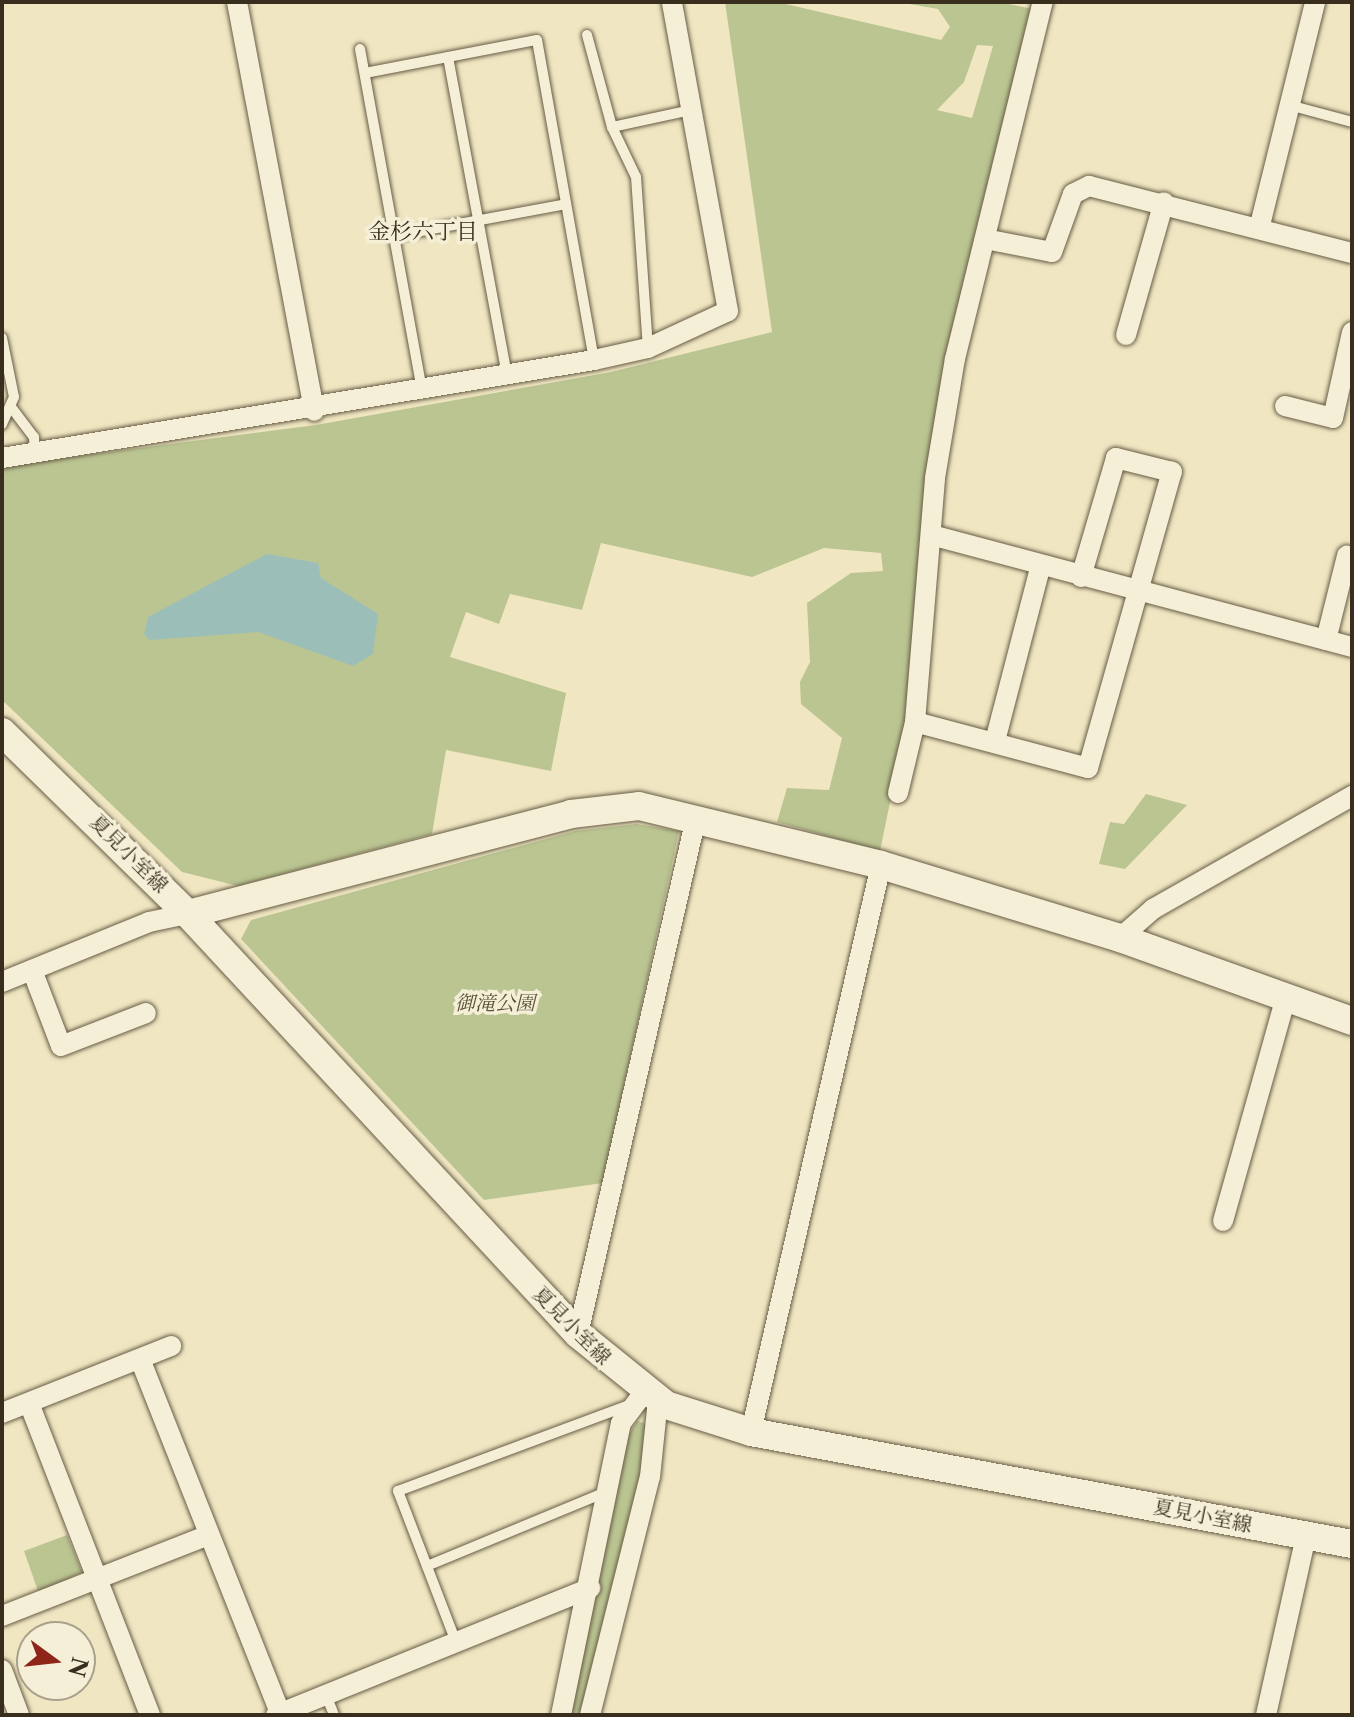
<!DOCTYPE html>
<html>
<head>
<meta charset="utf-8">
<style>
  body { margin:0 }
  #map { position:relative; width:1354px; height:1717px; overflow:hidden; background:#f0e7c2; font-family:"Libre Caslon Text","Noto Serif JP",serif }
  div>[style] { position:absolute }
  .green>* { inset:0; background:#bbc592 }
  .water>* { inset:0; background:#9bbfb8 }
  .roads { filter:drop-shadow(0 0 2px #675c46) drop-shadow(0 0 2px #675c46) }
  .lane>* { height:10px; margin:-5px; padding:0 5px; transform-origin:5px; border-radius:5px; background:#f5efd7 }
  .street>* { height:20px; margin:-10px; padding:0 10px; transform-origin:10px; border-radius:10px; background:#f5efd7 }
  .secondary>* { height:28px; margin:-14px; padding:0 14px; transform-origin:14px; border-radius:14px; background:#f5efd7 }
  span { translate:-50% -50%; white-space:nowrap; text-align:center; line-height:1.15; -webkit-text-stroke:7px #f5efd7; paint-order:stroke }
  .street-label { font-size:20px; color:#392d1d }
  .park-label { font-size:20px; color:#5a533a; font-style:italic }
  .neighbourhood-label { font-size:22px; color:#392d1d }
  .frame { position:absolute; inset:0; border:4px solid #392d1d; pointer-events:none }
  .north { position:absolute; left:16px; top:1621px; width:80px; height:80px; box-sizing:border-box; background:#f5efd7; border:2px solid #aaa18d; border-radius:50%; rotate:105deg; font-size:22px; font-weight:700; line-height:32px; text-align:center; color:#392d1d }
  .north::after { content:''; display:block; margin:auto; width:28px; height:36px; background:#8f2418; clip-path:polygon(50% 0,100% 100%,50% 72%,0 100%) }
</style>
</head>
<body>
<div id="map">
  <div class="green">
    <div style="clip-path:polygon(evenodd,725px 2px,777px 2px,941px 40px,950px 27px,938px 9px,898px 2px,1000px 2px,1037px 10px,950px 355px,909px 710px,880px 851px,777px 822px,787px 788px,829px 790px,842px 738px,801px 704px,800px 682px,810px 662px,807px 603px,851px 573px,883px 571px,881px 553px,824px 548px,752px 577px,601px 543px,582px 610px,510px 594px,499px 624px,466px 612px,450px 657px,566px 693px,551px 771px,446px 750px,432px 834px,238px 886px,182px 872px,2px 700px,2px 466px,316px 425px,611px 372px,772px 332px,725px 2px,977px 45px,993px 46px,972px 118px,937px 110px,964px 82px,977px 45px)"></div>
    <div style="clip-path:polygon(1146px 794px,1187px 805px,1125px 869px,1099px 864px,1110px 822px,1124px 824px)"></div>
    <div style="clip-path:polygon(637px 824px,679px 831px,603px 1183px,484px 1200px,241px 939px,251px 920px,575px 831px)"></div>
    <div style="clip-path:polygon(637px 1421px,647px 1424px,643px 1479px,583px 1715px,568px 1715px,626px 1439px)"></div>
    <div style="clip-path:polygon(67px 1535px,82px 1572px,39px 1594px,24px 1551px)"></div>
  </div>
  <div class="water">
    <div style="clip-path:polygon(267px 554px,318px 563px,321px 578px,378px 614px,373px 654px,353px 666px,258px 632px,150px 640px,144px 634px,148px 617px)"></div>
  </div>
  <div class="roads">
    <div class="lane">
      <div style="left:587px;top:35px;width:95px;rotate:74.8deg"></div>
      <div style="left:612px;top:127px;width:55px;rotate:64.4deg"></div>
      <div style="left:636px;top:177px;width:170px;rotate:86deg"></div>
      <div style="left:360px;top:49px;width:347px;rotate:79.7deg"></div>
      <div style="left:448px;top:57px;width:323px;rotate:79.5deg"></div>
      <div style="left:365px;top:73px;width:175px;rotate:-10.9deg"></div>
      <div style="left:537px;top:40px;width:325px;rotate:79.9deg"></div>
      <div style="left:1289px;top:105px;width:65px;rotate:15.1deg"></div>
      <div style="left:612px;top:127px;width:81px;rotate:-12.1deg"></div>
      <div style="left:394px;top:236px;width:175px;rotate:-10.5deg"></div>
      <div style="left:2px;top:338px;width:60px;rotate:78.5deg"></div>
      <div style="left:14px;top:397px;width:30px;rotate:114deg"></div>
      <div style="left:11px;top:407px;width:38px;rotate:53deg"></div>
      <div style="left:34px;top:437px;width:17px;rotate:87deg"></div>
      <div style="left:427px;top:1566px;width:194px;rotate:-22.5deg"></div>
      <div style="left:456px;top:1642px;width:162px;rotate:-111deg"></div>
      <div style="left:398px;top:1491px;width:244px;rotate:-20.4deg"></div>
      <div style="left:326px;top:1695px;width:22px;rotate:68deg"></div>
    </div>
    <div class="street">
      <div style="left:237px;top:2px;width:416px;rotate:79.3deg"></div>
      <div style="left:1259px;top:229px;width:234px;rotate:-76.1deg"></div>
      <div style="left:985px;top:239px;width:68px;rotate:11deg"></div>
      <div style="left:1052px;top:252px;width:62px;rotate:-70.1deg"></div>
      <div style="left:1073px;top:194px;width:18px;rotate:-27deg"></div>
      <div style="left:1089px;top:186px;width:271px;rotate:14.3deg"></div>
      <div style="left:1126px;top:335px;width:138px;rotate:-74.1deg"></div>
      <div style="left:1285px;top:406px;width:49px;rotate:14deg"></div>
      <div style="left:1333px;top:418px;width:88px;rotate:-77.5deg"></div>
      <div style="left:2px;top:458px;width:600px;rotate:-9.4deg"></div>
      <div style="left:594px;top:360px;width:55px;rotate:-12.5deg"></div>
      <div style="left:648px;top:348px;width:88px;rotate:-24.8deg"></div>
      <div style="left:728px;top:311px;width:314px;rotate:-100.3deg"></div>
      <div style="left:935px;top:536px;width:432px;rotate:14.9deg"></div>
      <div style="left:1326px;top:640px;width:87px;rotate:-76deg"></div>
      <div style="left:915px;top:722px;width:179px;rotate:14.9deg"></div>
      <div style="left:1088px;top:768px;width:308px;rotate:-74.2deg"></div>
      <div style="left:1172px;top:472px;width:58px;rotate:-166deg"></div>
      <div style="left:1116px;top:458px;width:124px;rotate:106.4deg"></div>
      <div style="left:995px;top:741px;width:182px;rotate:-75.4deg"></div>
      <div style="left:898px;top:793px;width:73px;rotate:-76.5deg"></div>
      <div style="left:915px;top:722px;width:245px;rotate:-85.3deg"></div>
      <div style="left:935px;top:478px;width:121px;rotate:-80.5deg"></div>
      <div style="left:955px;top:359px;width:368px;rotate:-76.2deg"></div>
      <div style="left:1120px;top:938px;width:44px;rotate:-41.3deg"></div>
      <div style="left:1153px;top:909px;width:229px;rotate:-29.6deg"></div>
      <div style="left:32px;top:970px;width:81px;rotate:69.1deg"></div>
      <div style="left:61px;top:1046px;width:91px;rotate:-21.2deg"></div>
      <div style="left:2px;top:982px;width:159px;rotate:-22.2deg"></div>
      <div style="left:149px;top:922px;width:40px;rotate:-12deg"></div>
      <div style="left:1223px;top:1221px;width:233px;rotate:-74.3deg"></div>
      <div style="left:578px;top:1334px;width:529px;rotate:-77.12deg"></div>
      <div style="left:140px;top:1359px;width:381px;rotate:68.4deg"></div>
      <div style="left:29px;top:1403px;width:335px;rotate:68.8deg"></div>
      <div style="left:2px;top:1413px;width:182px;rotate:-21.6deg"></div>
      <div style="left:751px;top:1432px;width:582px;rotate:-77.09deg"></div>
      <div style="left:2px;top:1616px;width:222px;rotate:-21.4deg"></div>
      <div style="left:2px;top:1670px;width:48px;rotate:69.3deg"></div>
      <div style="left:276px;top:1715px;width:339px;rotate:-22deg"></div>
      <div style="left:561px;top:1715px;width:298px;rotate:-78.4deg"></div>
      <div style="left:621px;top:1423px;width:40px;rotate:-53deg"></div>
      <div style="left:590px;top:1715px;width:245px;rotate:-75.9deg"></div>
      <div style="left:650px;top:1477px;width:78px;rotate:-84.1deg"></div>
      <div style="left:1266px;top:1715px;width:183px;rotate:-77.4deg"></div>
    </div>
    <div class="secondary">
      <div style="left:2px;top:732px;width:260px;rotate:44.4deg"></div>
      <div style="left:188px;top:914px;width:573px;rotate:47.12deg"></div>
      <div style="left:578px;top:1334px;width:113px;rotate:38.9deg"></div>
      <div style="left:666px;top:1405px;width:89px;rotate:17.6deg"></div>
      <div style="left:751px;top:1432px;width:611px;rotate:10.56deg"></div>
      <div style="left:188px;top:914px;width:396px;rotate:-14.6deg"></div>
      <div style="left:571px;top:814px;width:68px;rotate:-6.7deg"></div>
      <div style="left:639px;top:806px;width:249px;rotate:13.7deg"></div>
      <div style="left:881px;top:865px;width:250px;rotate:17deg"></div>
      <div style="left:1120px;top:938px;width:246px;rotate:19.7deg"></div>
    </div>
  </div>
  <div class="street-label">
    <span style="left:129px;top:854px;rotate:45deg">夏見小室線</span>
    <span style="left:572px;top:1326px;rotate:45deg">夏見小室線</span>
    <span style="left:1203px;top:1516px;rotate:11deg">夏見小室線</span>
  </div>
  <div class="park-label">
    <span style="left:495px;top:1003px">御滝公園</span>
  </div>
  <div class="neighbourhood-label">
    <span style="left:423px;top:232px">金杉六丁目</span>
  </div>
  <div class="frame"></div>
  <div class="north">N</div>
</div>
</body>
</html>
